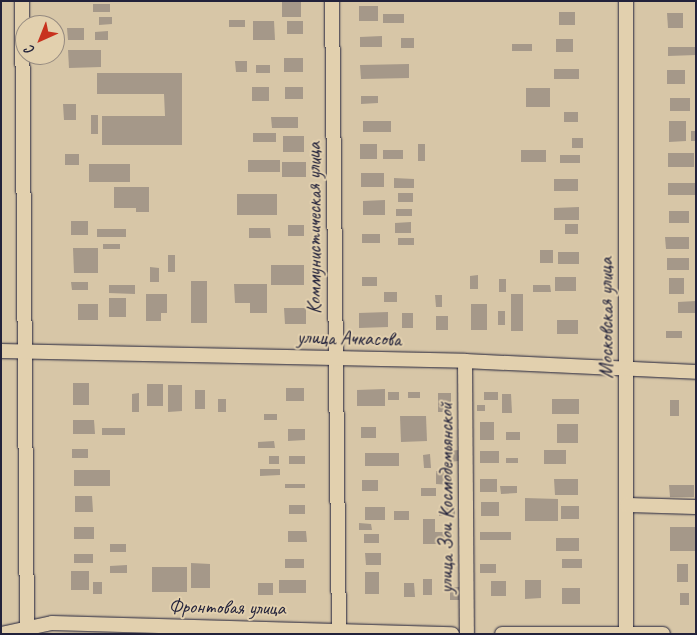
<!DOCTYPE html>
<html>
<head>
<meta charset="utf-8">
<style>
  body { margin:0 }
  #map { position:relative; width:697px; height:635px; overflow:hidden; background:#d7c6a7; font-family:Caveat,sans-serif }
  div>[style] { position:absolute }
  .building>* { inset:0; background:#a59889 }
  .roads { filter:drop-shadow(0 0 1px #22223b) drop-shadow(0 0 1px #22223b) }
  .minor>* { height:14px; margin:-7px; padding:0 7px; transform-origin:7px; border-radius:7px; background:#e2d0ae }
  span { translate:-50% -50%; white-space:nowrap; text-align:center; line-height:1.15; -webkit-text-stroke:4px #e2d0ae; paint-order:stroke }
  .street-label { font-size:20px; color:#22223b }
  .frame { position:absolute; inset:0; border:2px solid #22223b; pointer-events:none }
  .north { position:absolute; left:15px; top:15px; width:50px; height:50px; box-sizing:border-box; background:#e2d0ae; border:1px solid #958a80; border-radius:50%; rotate:224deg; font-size:14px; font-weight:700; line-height:20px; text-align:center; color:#22223b }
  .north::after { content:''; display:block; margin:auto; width:18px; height:22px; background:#c8321e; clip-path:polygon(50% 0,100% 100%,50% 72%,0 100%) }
</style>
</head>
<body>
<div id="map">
  <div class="building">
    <div style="clip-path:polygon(282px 2px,301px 2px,301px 17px,282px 17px)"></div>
    <div style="clip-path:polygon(93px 4px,110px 4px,110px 12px,93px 12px)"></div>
    <div style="clip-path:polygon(359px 6px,378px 6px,378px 21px,359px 21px)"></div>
    <div style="clip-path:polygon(559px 12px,575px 12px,575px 25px,559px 25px)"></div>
    <div style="clip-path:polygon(667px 13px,683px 13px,683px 28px,668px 28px)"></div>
    <div style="clip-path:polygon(383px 14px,404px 14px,404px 23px,383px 23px)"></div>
    <div style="clip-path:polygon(99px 17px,112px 17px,112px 24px,99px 25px)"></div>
    <div style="clip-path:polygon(229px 20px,245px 20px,245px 27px,229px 27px)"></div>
    <div style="clip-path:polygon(253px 21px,274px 21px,275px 40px,253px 40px)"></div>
    <div style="clip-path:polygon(287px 21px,303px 21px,303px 34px,287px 34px)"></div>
    <div style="clip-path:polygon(67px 28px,84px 28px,84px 40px,68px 40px)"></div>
    <div style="clip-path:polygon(108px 31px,108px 40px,95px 40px,95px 32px)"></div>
    <div style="clip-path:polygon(382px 36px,382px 47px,360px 47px,360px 37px)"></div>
    <div style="clip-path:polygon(401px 38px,414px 38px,414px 48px,401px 48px)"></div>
    <div style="clip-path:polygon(556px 39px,573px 39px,573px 52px,556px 52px)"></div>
    <div style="clip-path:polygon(512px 44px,532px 44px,532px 51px,512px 51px)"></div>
    <div style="clip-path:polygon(668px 47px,696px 47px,696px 55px,668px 56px)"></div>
    <div style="clip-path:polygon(68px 50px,101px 50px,101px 67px,69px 68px)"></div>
    <div style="clip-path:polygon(284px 58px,303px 58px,303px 72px,284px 72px)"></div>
    <div style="clip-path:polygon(235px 61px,247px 61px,247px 72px,236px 72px)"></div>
    <div style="clip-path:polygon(409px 64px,409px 78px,361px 79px,360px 65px)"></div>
    <div style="clip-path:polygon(256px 65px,270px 65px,270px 73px,256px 73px)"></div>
    <div style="clip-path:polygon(554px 69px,579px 69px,579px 79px,554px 79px)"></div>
    <div style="clip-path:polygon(667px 70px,685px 70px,685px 84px,667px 84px)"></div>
    <div style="clip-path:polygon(97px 73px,182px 73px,182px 145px,102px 145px,102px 116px,165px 116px,164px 94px,97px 94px)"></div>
    <div style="clip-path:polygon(252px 87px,269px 87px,269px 101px,252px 101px)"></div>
    <div style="clip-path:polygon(285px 87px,303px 87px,303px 99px,285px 99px)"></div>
    <div style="clip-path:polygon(526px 88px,550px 88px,550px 107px,526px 107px)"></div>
    <div style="clip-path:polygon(361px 96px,378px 96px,378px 103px,361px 104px)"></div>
    <div style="clip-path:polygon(670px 98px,690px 98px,690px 111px,670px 111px)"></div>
    <div style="clip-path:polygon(63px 104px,76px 104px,76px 120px,64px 120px)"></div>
    <div style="clip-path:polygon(564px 112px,578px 112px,578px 122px,564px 122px)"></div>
    <div style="clip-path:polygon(91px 115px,98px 115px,98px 134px,91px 134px)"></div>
    <div style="clip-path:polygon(271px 117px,298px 117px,298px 128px,272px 128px)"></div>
    <div style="clip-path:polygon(363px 121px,391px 121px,391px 132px,363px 132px)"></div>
    <div style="clip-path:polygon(669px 121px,686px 121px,686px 141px,669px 142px)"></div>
    <div style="clip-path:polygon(691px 131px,696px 131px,696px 141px,691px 141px)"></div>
    <div style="clip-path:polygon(253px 133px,276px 133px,276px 142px,253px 142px)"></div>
    <div style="clip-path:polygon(283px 136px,304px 136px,304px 152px,283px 152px)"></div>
    <div style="clip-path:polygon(572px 138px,583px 138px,583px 148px,572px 148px)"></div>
    <div style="clip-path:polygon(360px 144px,377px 144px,377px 159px,360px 159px)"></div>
    <div style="clip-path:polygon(418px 144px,425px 144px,425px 161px,418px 161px)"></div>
    <div style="clip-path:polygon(383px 150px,403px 150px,403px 159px,383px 159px)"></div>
    <div style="clip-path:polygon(521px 150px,546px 150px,546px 162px,521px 162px)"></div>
    <div style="clip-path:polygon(668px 153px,694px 153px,694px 167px,668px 167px)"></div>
    <div style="clip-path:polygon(65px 154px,79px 154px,79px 165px,65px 165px)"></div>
    <div style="clip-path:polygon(560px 155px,580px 155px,580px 163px,560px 163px)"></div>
    <div style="clip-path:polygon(248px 160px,280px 160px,280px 172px,248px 172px)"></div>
    <div style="clip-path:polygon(282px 162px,306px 162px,306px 177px,282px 177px)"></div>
    <div style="clip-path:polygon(89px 164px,130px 164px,130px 182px,89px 182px)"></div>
    <div style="clip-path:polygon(361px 173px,384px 173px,384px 187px,361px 187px)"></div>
    <div style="clip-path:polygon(394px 178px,414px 179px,414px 188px,394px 188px)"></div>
    <div style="clip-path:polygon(554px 179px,578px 179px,578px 191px,554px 191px)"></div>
    <div style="clip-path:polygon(668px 183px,696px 183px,696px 195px,668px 195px)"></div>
    <div style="clip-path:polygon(114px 187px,149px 187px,149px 212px,136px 212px,136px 208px,114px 208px)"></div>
    <div style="clip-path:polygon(398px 193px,413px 193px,413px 202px,398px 202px)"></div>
    <div style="clip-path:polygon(237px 194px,277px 194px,277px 215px,237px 215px)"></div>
    <div style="clip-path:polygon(385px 200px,385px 215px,363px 215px,363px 201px)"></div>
    <div style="clip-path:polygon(579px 207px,579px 220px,554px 220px,554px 208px)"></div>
    <div style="clip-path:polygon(396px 209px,412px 209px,412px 216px,396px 216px)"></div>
    <div style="clip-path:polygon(669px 211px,689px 211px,689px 223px,669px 223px)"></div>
    <div style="clip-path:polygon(71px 221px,88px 221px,88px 235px,71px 235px)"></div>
    <div style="clip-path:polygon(411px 222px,411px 233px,395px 233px,395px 223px)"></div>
    <div style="clip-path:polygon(565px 224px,578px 224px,578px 234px,565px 234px)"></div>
    <div style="clip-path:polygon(288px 225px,304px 225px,304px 236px,288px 236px)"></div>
    <div style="clip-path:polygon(249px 228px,270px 228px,271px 238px,249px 238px)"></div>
    <div style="clip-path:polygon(97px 229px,126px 229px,126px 237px,97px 237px)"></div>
    <div style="clip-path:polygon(362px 234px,380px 234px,380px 243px,362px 243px)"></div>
    <div style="clip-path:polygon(665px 237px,689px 237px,689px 249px,666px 249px)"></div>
    <div style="clip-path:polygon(398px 238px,414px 238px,414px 245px,398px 245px)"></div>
    <div style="clip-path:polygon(103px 244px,120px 244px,120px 249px,103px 249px)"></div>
    <div style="clip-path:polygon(73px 248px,98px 248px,98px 273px,74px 273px)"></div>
    <div style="clip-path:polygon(540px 250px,553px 250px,553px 263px,540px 263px)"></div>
    <div style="clip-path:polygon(558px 252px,579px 252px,579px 264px,558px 264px)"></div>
    <div style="clip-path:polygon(168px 255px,175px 255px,175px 272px,168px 272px)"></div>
    <div style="clip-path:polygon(667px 258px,689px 258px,689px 270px,667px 270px)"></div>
    <div style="clip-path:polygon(271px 265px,304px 265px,304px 285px,271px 285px)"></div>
    <div style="clip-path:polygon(150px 267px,159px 268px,159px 282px,150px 282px)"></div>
    <div style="clip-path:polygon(478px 275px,478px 289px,470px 289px,470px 276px)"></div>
    <div style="clip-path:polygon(362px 277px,377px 277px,377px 286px,362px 286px)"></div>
    <div style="clip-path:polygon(555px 277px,576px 277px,576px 291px,555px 291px)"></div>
    <div style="clip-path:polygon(669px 278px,684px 278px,684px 294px,669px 294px)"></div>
    <div style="clip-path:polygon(499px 279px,506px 279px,506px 292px,499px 292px)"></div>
    <div style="clip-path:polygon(191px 281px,207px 281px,207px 323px,191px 323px)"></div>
    <div style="clip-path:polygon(71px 282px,88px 282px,88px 290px,72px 290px)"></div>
    <div style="clip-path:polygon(234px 284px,267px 284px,267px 313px,250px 313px,250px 303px,235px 303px)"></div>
    <div style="clip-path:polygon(109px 285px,135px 285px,135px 294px,109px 293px)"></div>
    <div style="clip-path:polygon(533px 285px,550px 285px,551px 292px,533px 292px)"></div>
    <div style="clip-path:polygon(384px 292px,397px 292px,397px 302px,384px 302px)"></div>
    <div style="clip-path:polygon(146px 294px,167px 294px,167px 313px,161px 313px,161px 321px,146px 321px)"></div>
    <div style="clip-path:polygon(511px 294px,523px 294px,523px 331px,511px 331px)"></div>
    <div style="clip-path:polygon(435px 295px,442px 295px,442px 307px,436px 307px)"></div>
    <div style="clip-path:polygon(109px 298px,126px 298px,126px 317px,109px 317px)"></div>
    <div style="clip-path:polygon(696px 301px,696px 313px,678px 313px,678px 302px)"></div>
    <div style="clip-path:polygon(78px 304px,98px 304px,98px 320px,78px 320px)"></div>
    <div style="clip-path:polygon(471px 304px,487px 304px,487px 330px,471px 330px)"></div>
    <div style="clip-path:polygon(284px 308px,306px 308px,306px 324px,285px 324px)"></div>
    <div style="clip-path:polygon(498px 311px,505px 311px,505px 325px,498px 325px)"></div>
    <div style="clip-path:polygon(388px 312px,388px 327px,359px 328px,359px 313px)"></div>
    <div style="clip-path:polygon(402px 313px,413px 313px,413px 328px,402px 328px)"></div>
    <div style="clip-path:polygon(436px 316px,448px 316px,448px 330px,436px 330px)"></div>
    <div style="clip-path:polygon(557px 320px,578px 320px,578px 334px,557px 334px)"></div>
    <div style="clip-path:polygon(666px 331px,682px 331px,682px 338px,666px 338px)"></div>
    <div style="clip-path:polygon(73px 383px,89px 383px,89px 405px,73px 405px)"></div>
    <div style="clip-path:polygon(147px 384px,163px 384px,163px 406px,147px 406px)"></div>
    <div style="clip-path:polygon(168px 385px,182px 385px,182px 411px,168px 412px)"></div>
    <div style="clip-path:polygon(286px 388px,304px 388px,304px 401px,286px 401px)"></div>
    <div style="clip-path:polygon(385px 389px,385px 406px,357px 406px,357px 390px)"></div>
    <div style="clip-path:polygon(195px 390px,205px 390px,205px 409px,195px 409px)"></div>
    <div style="clip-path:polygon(388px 392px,399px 392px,399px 400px,388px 400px)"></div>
    <div style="clip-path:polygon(408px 392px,420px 392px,420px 398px,408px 398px)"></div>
    <div style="clip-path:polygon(484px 392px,498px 392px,498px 400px,484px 400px)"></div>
    <div style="clip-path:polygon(139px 393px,139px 412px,132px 412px,132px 394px)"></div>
    <div style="clip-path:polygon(438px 393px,451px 393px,451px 412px,438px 412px)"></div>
    <div style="clip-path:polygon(502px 394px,511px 394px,512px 413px,502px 413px)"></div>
    <div style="clip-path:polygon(218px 399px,226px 399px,226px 412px,218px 412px)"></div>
    <div style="clip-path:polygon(552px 399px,579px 399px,579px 414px,552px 414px)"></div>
    <div style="clip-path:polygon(670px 400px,679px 400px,679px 416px,670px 416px)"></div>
    <div style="clip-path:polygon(477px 405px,485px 405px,485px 411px,477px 411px)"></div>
    <div style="clip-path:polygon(264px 414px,277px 414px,277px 420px,264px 420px)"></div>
    <div style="clip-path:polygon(400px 416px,426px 416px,427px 441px,401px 442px)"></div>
    <div style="clip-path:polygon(73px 420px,94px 420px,95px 434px,73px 434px)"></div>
    <div style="clip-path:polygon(480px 422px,494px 422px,494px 440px,480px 440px)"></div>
    <div style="clip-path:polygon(557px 424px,578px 424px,578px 443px,557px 443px)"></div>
    <div style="clip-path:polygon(361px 427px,376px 427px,376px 438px,361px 438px)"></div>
    <div style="clip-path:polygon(102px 428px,125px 428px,125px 435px,102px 435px)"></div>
    <div style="clip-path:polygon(288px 429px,305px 429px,305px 440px,288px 441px)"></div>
    <div style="clip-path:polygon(506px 432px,520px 432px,520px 440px,506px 440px)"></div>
    <div style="clip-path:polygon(274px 441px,275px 448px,258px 448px,258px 442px)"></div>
    <div style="clip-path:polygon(72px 449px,88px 449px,88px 458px,72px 458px)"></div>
    <div style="clip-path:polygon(459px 450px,459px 461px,448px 462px,448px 451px)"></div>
    <div style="clip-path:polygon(544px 450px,566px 450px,566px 464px,544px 464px)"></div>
    <div style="clip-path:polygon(480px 451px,499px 451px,499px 463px,480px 463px)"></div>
    <div style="clip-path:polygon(365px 453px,399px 453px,399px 466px,365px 466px)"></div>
    <div style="clip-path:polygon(430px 454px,431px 468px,424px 468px,423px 455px)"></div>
    <div style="clip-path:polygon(269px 456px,279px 456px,279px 464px,269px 464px)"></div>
    <div style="clip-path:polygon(289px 456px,305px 456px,305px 464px,289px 464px)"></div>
    <div style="clip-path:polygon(506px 458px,518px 458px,518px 463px,506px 463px)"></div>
    <div style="clip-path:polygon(260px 469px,280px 469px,280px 475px,260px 476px)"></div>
    <div style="clip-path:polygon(74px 470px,110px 470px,110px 486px,74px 486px)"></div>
    <div style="clip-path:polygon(436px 471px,452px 471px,452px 485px,436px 484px)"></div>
    <div style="clip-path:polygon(480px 479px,497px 479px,497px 492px,480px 492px)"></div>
    <div style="clip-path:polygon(554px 479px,578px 479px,578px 495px,555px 495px)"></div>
    <div style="clip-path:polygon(362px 480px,378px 480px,378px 491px,362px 491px)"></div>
    <div style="clip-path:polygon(285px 484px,305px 484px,305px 488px,285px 488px)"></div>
    <div style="clip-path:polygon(669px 485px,694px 485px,694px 497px,670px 497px)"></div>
    <div style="clip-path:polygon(500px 486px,517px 486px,517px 493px,501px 494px)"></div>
    <div style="clip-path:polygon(421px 488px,436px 488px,436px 496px,421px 496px)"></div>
    <div style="clip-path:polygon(75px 496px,92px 496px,93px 512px,75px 512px)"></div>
    <div style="clip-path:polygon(525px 498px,558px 499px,558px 521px,525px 521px)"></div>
    <div style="clip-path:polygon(481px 502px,499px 502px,499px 516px,481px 516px)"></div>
    <div style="clip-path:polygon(289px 505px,305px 505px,305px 514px,289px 514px)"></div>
    <div style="clip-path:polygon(455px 506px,455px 516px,439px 516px,439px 507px)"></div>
    <div style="clip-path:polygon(561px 506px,579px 506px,579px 519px,561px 519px)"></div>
    <div style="clip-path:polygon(365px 507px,385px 507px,385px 520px,365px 520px)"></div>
    <div style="clip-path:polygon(394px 511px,409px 511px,409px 520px,394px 520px)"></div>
    <div style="clip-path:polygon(423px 519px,435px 519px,435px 532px,451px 532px,451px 544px,423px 544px)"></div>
    <div style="clip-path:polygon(359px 523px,371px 524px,372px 530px,359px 530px)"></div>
    <div style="clip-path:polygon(74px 527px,94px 527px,94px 539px,74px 539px)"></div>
    <div style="clip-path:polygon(670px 527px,696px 527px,696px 551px,670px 551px)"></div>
    <div style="clip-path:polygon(288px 531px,306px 531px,307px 542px,288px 542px)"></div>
    <div style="clip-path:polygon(480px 532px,511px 532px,511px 540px,480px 540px)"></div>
    <div style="clip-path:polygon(364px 534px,379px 534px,379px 543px,364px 543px)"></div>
    <div style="clip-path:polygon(556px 538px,579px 538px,579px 551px,556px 551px)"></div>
    <div style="clip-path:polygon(110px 544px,126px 544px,126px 552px,110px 552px)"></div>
    <div style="clip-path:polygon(365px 553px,381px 553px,381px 565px,366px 565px)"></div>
    <div style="clip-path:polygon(74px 554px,93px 554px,93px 563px,74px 563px)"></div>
    <div style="clip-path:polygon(285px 559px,304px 559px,304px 568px,285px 568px)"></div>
    <div style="clip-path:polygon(562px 559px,582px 559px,582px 568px,562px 568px)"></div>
    <div style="clip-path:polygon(191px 563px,210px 564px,210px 588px,191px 588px)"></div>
    <div style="clip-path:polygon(480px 564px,496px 564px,496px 573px,480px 573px)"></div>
    <div style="clip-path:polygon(677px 564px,688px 564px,688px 582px,677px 582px)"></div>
    <div style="clip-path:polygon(127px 565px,127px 573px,110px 573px,110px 566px)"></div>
    <div style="clip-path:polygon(152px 567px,187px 567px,187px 592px,152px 592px)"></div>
    <div style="clip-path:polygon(71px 571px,89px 571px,89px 590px,71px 590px)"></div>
    <div style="clip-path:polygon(365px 572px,379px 572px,379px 594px,365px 594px)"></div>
    <div style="clip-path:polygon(423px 579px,432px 579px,432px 595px,423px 595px)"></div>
    <div style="clip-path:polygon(279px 580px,306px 580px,306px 593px,279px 593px)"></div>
    <div style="clip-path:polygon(525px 580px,541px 580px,541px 598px,525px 599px)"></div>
    <div style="clip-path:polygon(491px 581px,506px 581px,506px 596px,491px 596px)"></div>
    <div style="clip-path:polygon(93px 582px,102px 582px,102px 594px,93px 594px)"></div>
    <div style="clip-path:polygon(258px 583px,273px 583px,273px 595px,258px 595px)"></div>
    <div style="clip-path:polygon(404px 583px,414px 583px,415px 597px,404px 597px)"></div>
    <div style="clip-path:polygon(450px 587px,460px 587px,460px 600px,450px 600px)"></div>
    <div style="clip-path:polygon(562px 588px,580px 588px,580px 604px,562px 604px)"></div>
    <div style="clip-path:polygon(680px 593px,689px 593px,689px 605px,680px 605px)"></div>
  </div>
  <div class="roads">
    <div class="minor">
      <div style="left:22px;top:1px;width:633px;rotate:89.55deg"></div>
      <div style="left:332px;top:1px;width:633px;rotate:89.37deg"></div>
      <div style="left:626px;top:1px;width:633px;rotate:90deg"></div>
      <div style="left:1px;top:351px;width:464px;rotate:1.2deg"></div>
      <div style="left:465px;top:361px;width:231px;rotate:2.7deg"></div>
      <div style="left:465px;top:361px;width:273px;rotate:89.6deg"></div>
      <div style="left:627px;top:505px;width:69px;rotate:1.7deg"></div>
      <div style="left:1px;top:634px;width:52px;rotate:-12.2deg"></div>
      <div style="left:52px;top:623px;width:400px;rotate:1.6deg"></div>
      <div style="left:502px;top:634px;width:161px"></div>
    </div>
  </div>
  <div class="street-label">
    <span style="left:314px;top:228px;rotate:-90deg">Коммунистическая улица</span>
    <span style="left:606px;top:318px;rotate:-90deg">Московская улица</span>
    <span style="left:349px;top:338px;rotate:1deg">улица Ачкасова</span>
    <span style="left:446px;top:498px;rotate:-90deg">улица Зои Космодемьянской</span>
    <span style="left:227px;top:607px;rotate:1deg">Фронтовая улица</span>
  </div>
  <div class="frame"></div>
  <div class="north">С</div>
</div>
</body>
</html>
